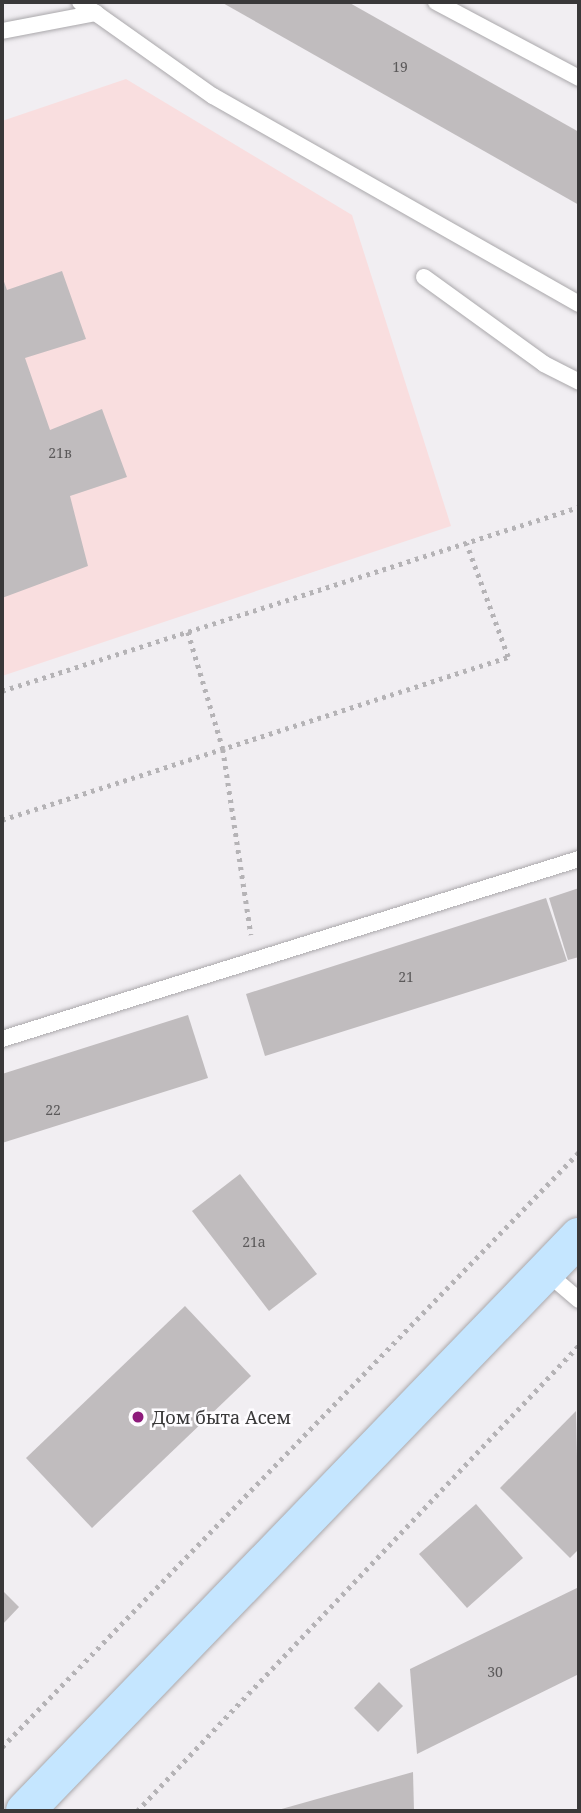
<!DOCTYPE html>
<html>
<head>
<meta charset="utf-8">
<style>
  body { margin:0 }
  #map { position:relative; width:581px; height:1813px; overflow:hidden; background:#f1eef2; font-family:"Noto Serif",serif }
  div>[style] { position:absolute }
  .education>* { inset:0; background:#f9dedf }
  .building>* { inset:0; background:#c0bcbe }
  .path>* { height:4.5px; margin-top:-2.25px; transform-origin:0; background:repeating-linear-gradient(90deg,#b5b3b6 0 3.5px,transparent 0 8.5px) }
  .roads { filter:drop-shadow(0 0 2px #aaa8ab) drop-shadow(0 0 2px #aaa8ab) }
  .lane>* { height:16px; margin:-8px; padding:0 8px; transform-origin:8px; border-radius:8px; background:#fff }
  .secondary>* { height:38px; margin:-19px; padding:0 19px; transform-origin:19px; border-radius:19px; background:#c5e6ff }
  .dots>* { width:19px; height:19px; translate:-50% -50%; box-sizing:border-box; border:4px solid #fefcff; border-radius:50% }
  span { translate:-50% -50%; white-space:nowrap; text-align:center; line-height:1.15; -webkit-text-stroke:5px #fefcff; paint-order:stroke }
  .number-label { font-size:14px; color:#5b595a }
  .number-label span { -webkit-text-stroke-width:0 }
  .poi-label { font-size:18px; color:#393839 }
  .left { translate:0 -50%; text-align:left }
  .frame { position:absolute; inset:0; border:4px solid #393839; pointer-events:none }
</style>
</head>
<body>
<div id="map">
  <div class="education">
    <div style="clip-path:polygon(126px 79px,352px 215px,451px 526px,2px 676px,2px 121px)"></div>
  </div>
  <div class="building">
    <div style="clip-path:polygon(221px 2px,348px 2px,579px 132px,579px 205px)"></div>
    <div style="clip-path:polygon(62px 271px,86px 339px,25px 358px,50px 430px,102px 409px,127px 477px,70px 496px,88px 566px,2px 598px,2px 276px,7px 290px)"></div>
    <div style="clip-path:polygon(579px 888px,579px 957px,568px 960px,549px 898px)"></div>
    <div style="clip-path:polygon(546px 898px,567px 961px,265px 1056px,246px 994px)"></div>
    <div style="clip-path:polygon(188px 1015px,208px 1078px,2px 1143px,2px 1074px)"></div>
    <div style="clip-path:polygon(240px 1174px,317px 1274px,269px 1311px,192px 1211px)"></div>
    <div style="clip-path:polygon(185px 1306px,251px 1376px,92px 1528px,26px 1458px)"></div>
    <div style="clip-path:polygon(576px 1411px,579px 1549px,570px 1558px,500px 1488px)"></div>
    <div style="clip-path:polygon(476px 1504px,523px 1558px,467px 1608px,419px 1554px)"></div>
    <div style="clip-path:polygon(579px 1587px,579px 1674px,417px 1754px,410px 1669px)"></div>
    <div style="clip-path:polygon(2px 1590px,19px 1607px,2px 1625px)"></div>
    <div style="clip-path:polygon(379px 1682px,403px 1706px,378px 1732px,354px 1708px)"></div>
    <div style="clip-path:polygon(413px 1772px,414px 1811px,278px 1811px,278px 1810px)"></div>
  </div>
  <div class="path">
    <div style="left:188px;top:632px;width:122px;rotate:73.3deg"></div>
    <div style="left:223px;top:749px;width:188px;rotate:81.4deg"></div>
    <div style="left:2px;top:691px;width:606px;rotate:-17.69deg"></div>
    <div style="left:2px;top:820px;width:532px;rotate:-17.86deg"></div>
    <div style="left:508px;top:657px;width:121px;rotate:-110.2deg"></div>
    <div style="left:2px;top:1747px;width:829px;rotate:-45.88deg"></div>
    <div style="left:137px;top:1811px;width:642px;rotate:-46.51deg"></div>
  </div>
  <div class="roads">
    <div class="lane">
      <div style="left:80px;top:2px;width:163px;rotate:35.3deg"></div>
      <div style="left:213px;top:96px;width:421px;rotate:29.6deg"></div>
      <div style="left:436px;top:2px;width:162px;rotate:28deg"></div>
      <div style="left:2px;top:31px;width:96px;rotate:-10.8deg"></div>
      <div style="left:424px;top:277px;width:148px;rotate:35.9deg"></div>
      <div style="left:544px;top:364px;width:39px;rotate:27deg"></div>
      <div style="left:2px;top:1039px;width:604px;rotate:-17.33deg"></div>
      <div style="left:546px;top:1272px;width:43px;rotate:40.3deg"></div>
    </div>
    <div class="secondary">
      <div style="left:25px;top:1811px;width:798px;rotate:-46.02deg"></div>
    </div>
  </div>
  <div class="dots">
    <div style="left:138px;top:1417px;background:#8e1a7b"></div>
  </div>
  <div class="number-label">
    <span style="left:400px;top:67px">19</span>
    <span style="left:60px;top:453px">21в</span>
    <span style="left:406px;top:977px">21</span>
    <span style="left:53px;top:1110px">22</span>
    <span style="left:254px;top:1242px">21а</span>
    <span style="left:495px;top:1672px">30</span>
  </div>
  <div class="poi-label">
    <span class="left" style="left:152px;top:1417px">Дом быта Асем</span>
  </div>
  <div class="frame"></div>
</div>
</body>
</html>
